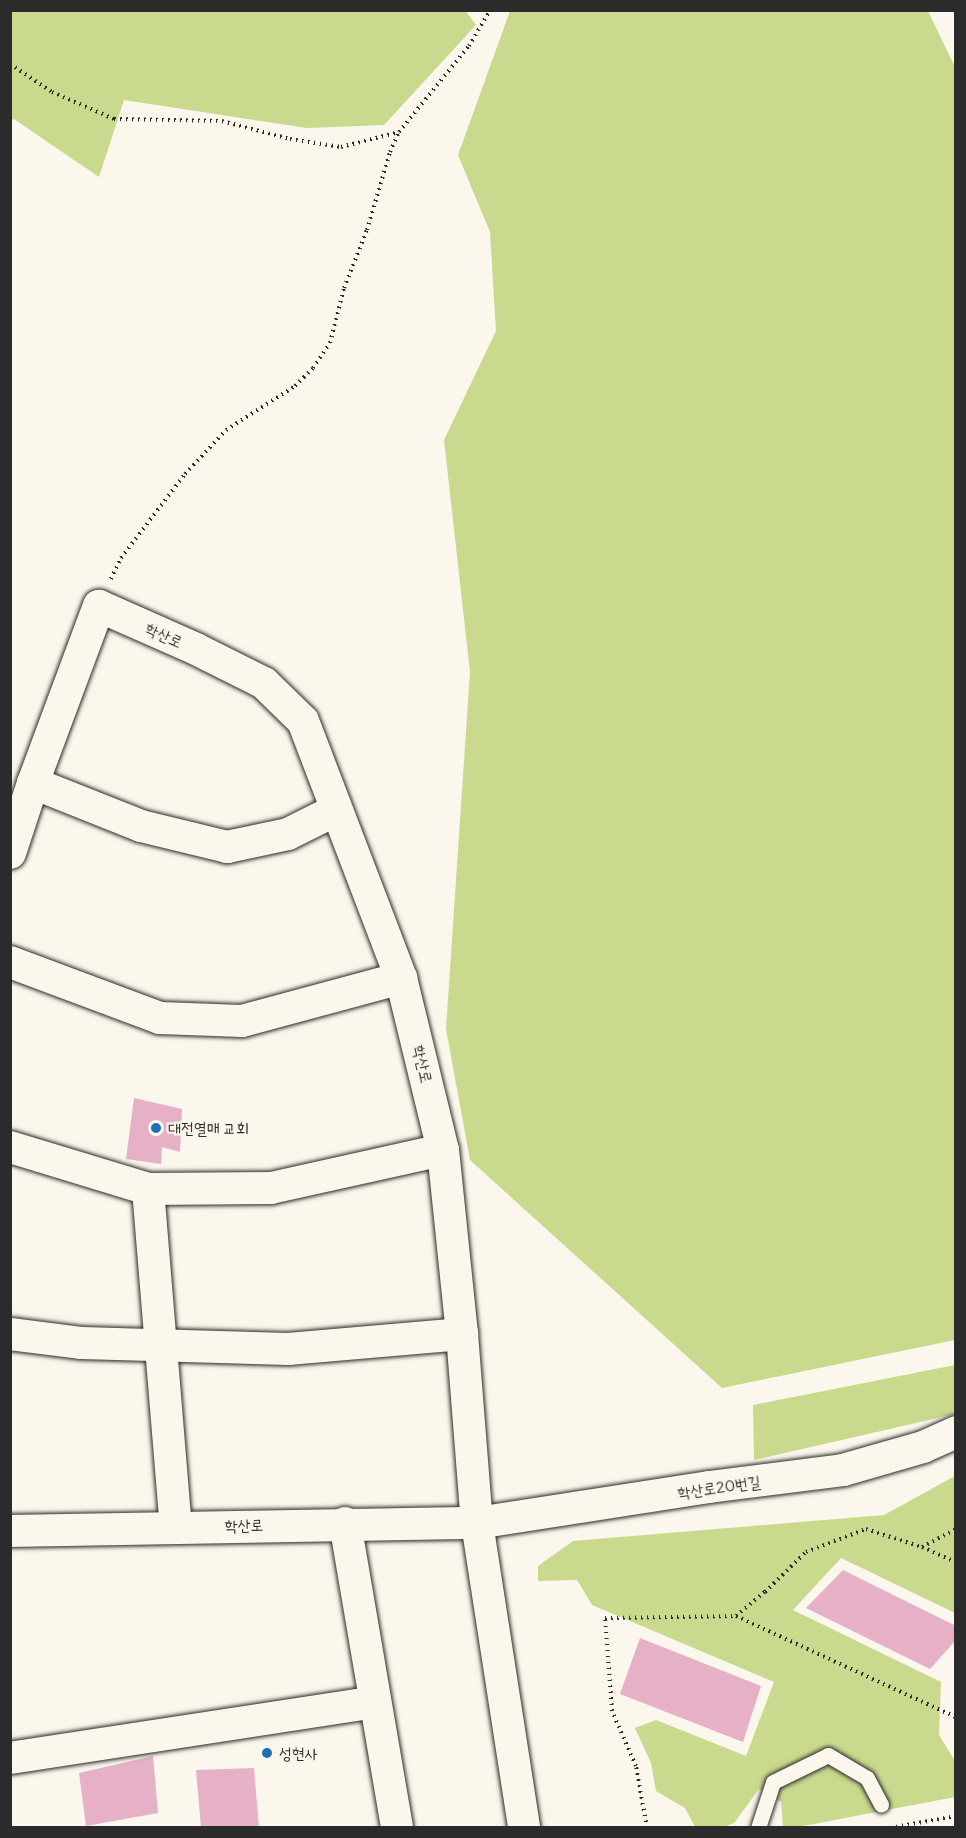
<!DOCTYPE html>
<html>
<head>
<meta charset="utf-8">
<style>
  body { margin:0 }
  #map { position:relative; width:966px; height:1838px; overflow:hidden; background:#fbf7ec; font-family:Delius,"Poor Story",sans-serif }
  div>[style] { position:absolute }
  .green>* { inset:0; background:#c9d98d }
  .building>* { inset:0; background:#e6b0c7 }
  .path>* { height:4px; margin-top:-2px; transform-origin:0; background:repeating-linear-gradient(90deg,#2b2b2b 0 1.5px,transparent 0 6px) }
  .roads { filter:drop-shadow(0 0 2px #2b2b2b) drop-shadow(0 0 2px #2b2b2b) }
  .lane>* { height:15px; margin:-7.5px; padding:0 7.5px; transform-origin:7.5px; border-radius:7.5px; background:#fbf7ec }
  .street>* { height:32px; margin:-16px; padding:0 16px; transform-origin:16px; border-radius:16px; background:#fbf7ec }
  .dots>* { width:16px; height:16px; translate:-50% -50%; box-sizing:border-box; border:3px solid #fbf7ec; border-radius:50% }
  span { translate:-50% -50%; white-space:nowrap; text-align:center; line-height:1.15; -webkit-text-stroke:4.5px #fbf7ec; paint-order:stroke }
  .street-label { font-size:16px; color:#2b2b2b }
  .poi-label { font-size:16px; color:#2b2b2b }
  .left { translate:0 -50%; text-align:left }
  .frame { position:absolute; inset:0; border:12px solid #2b2b2b; pointer-events:none }
</style>
</head>
<body>
<div id="map">
  <div class="green">
    <div style="clip-path:polygon(465px 10px,476px 25px,384px 125px,307px 128px,124px 100px,99px 177px,14px 119px,11px 120px,11px 11px)"></div>
    <div style="clip-path:polygon(510px 11px,928px 11px,955px 67px,955px 1340px,722px 1388px,470px 1160px,446px 1029px,470px 672px,444px 440px,496px 331px,490px 232px,458px 155px)"></div>
    <div style="clip-path:polygon(955px 1365px,955px 1414px,754px 1460px,753px 1405px)"></div>
    <div style="clip-path:polygon(955px 1476px,955px 1613px,841px 1558px,793px 1610px,941px 1682px,939px 1735px,955px 1761px,955px 1797px,798px 1827px,783px 1828px,781px 1802px,759px 1789px,734px 1823px,724px 1827px,695px 1827px,685px 1808px,656px 1791px,651px 1763px,635px 1728px,656px 1720px,746px 1756px,774px 1682px,592px 1605px,577px 1580px,538px 1581px,538px 1566px,573px 1541px,884px 1515px)"></div>
  </div>
  <div class="building">
    <div style="clip-path:polygon(134px 1098px,182px 1109px,180px 1152px,162px 1147px,161px 1164px,126px 1159px)"></div>
    <div style="clip-path:polygon(843px 1570px,956px 1626px,956px 1640px,930px 1669px,806px 1608px)"></div>
    <div style="clip-path:polygon(640px 1638px,761px 1686px,743px 1742px,620px 1694px)"></div>
    <div style="clip-path:polygon(153px 1756px,158px 1813px,86px 1826px,79px 1773px)"></div>
    <div style="clip-path:polygon(254px 1768px,259px 1828px,201px 1828px,196px 1770px)"></div>
  </div>
  <div class="path">
    <div style="left:10px;top:64px;width:50px;rotate:33.7deg"></div>
    <div style="left:52px;top:92px;width:68px;rotate:23.5deg"></div>
    <div style="left:114px;top:119px;width:108px;rotate:1.1deg"></div>
    <div style="left:222px;top:121px;width:70px;rotate:14.8deg"></div>
    <div style="left:290px;top:139px;width:52px;rotate:8.9deg"></div>
    <div style="left:341px;top:147px;width:60px;rotate:-14.5deg"></div>
    <div style="left:111px;top:579px;width:23px;rotate:-65deg"></div>
    <div style="left:121px;top:558px;width:106px;rotate:-52.7deg"></div>
    <div style="left:185px;top:474px;width:60px;rotate:-47deg"></div>
    <div style="left:226px;top:430px;width:82px;rotate:-32.5deg"></div>
    <div style="left:295px;top:386px;width:25px;rotate:-45deg"></div>
    <div style="left:313px;top:368px;width:30px;rotate:-56deg"></div>
    <div style="left:330px;top:343px;width:57px;rotate:-75.7deg"></div>
    <div style="left:344px;top:288px;width:62px;rotate:-68.4deg"></div>
    <div style="left:367px;top:230px;width:81px;rotate:-73.6deg"></div>
    <div style="left:390px;top:152px;width:22px;rotate:-66deg"></div>
    <div style="left:399px;top:132px;width:111px;rotate:-50.9deg"></div>
    <div style="left:469px;top:46px;width:42px;rotate:-59.7deg"></div>
    <div style="left:922px;top:1547px;width:37px;rotate:24deg"></div>
    <div style="left:736px;top:1616px;width:38px;rotate:-40deg"></div>
    <div style="left:765px;top:1592px;width:57px;rotate:-44.3deg"></div>
    <div style="left:806px;top:1552px;width:64px;rotate:-21deg"></div>
    <div style="left:866px;top:1529px;width:59px;rotate:17.8deg"></div>
    <div style="left:922px;top:1547px;width:38px;rotate:-28deg"></div>
    <div style="left:647px;top:1828px;width:63px;rotate:-100.1deg"></div>
    <div style="left:636px;top:1766px;width:60px;rotate:-113.6deg"></div>
    <div style="left:612px;top:1711px;width:93px;rotate:-94.3deg"></div>
    <div style="left:605px;top:1618px;width:131px;rotate:-0.9deg"></div>
    <div style="left:736px;top:1616px;width:242px;rotate:24.7deg"></div>
    <div style="left:890px;top:1828px;width:67px;rotate:-10.3deg"></div>
  </div>
  <div class="roads">
    <div class="lane">
      <div style="left:758px;top:1828px;width:48px;rotate:-71.9deg"></div>
      <div style="left:773px;top:1782px;width:61px;rotate:-26.1deg"></div>
      <div style="left:828px;top:1755px;width:45px;rotate:30.5deg"></div>
      <div style="left:867px;top:1778px;width:30px;rotate:62deg"></div>
    </div>
    <div class="street">
      <div style="left:33px;top:783px;width:116px;rotate:21.7deg"></div>
      <div style="left:141px;top:826px;width:89px;rotate:13.7deg"></div>
      <div style="left:227px;top:847px;width:62px;rotate:-12deg"></div>
      <div style="left:288px;top:834px;width:54px;rotate:-26.6deg"></div>
      <div style="left:10px;top:853px;width:74px;rotate:-71.8deg"></div>
      <div style="left:33px;top:783px;width:189px;rotate:-69.6deg"></div>
      <div style="left:99px;top:606px;width:106px;rotate:23.9deg"></div>
      <div style="left:196px;top:649px;width:76px;rotate:26.6deg"></div>
      <div style="left:264px;top:683px;width:54px;rotate:44.3deg"></div>
      <div style="left:303px;top:721px;width:275px;rotate:69.1deg"></div>
      <div style="left:401px;top:978px;width:177px;rotate:76.3deg"></div>
      <div style="left:443px;top:1150px;width:185px;rotate:84.1deg"></div>
      <div style="left:462px;top:1334px;width:190px;rotate:85.5deg"></div>
      <div style="left:477px;top:1523px;width:309px;rotate:81.2deg"></div>
      <div style="left:10px;top:962px;width:160px;rotate:20.5deg"></div>
      <div style="left:160px;top:1018px;width:82px;rotate:2.1deg"></div>
      <div style="left:242px;top:1021px;width:165px;rotate:-15.1deg"></div>
      <div style="left:10px;top:1147px;width:144px;rotate:16.9deg"></div>
      <div style="left:148px;top:1189px;width:123px;rotate:-0.5deg"></div>
      <div style="left:271px;top:1188px;width:176px;rotate:-12.5deg"></div>
      <div style="left:148px;top:1189px;width:339px;rotate:85.3deg"></div>
      <div style="left:10px;top:1334px;width:73px;rotate:7.1deg"></div>
      <div style="left:82px;top:1343px;width:206px;rotate:1.7deg"></div>
      <div style="left:288px;top:1349px;width:175px;rotate:-4.9deg"></div>
      <div style="left:345px;top:1523px;width:309px;rotate:80.3deg"></div>
      <div style="left:10px;top:1531px;width:467px;rotate:-1deg"></div>
      <div style="left:477px;top:1523px;width:235px;rotate:-8.8deg"></div>
      <div style="left:709px;top:1487px;width:135px;rotate:-7.2deg"></div>
      <div style="left:843px;top:1470px;width:83px;rotate:-16deg"></div>
      <div style="left:923px;top:1447px;width:36px;rotate:-24deg"></div>
      <div style="left:10px;top:1758px;width:369px;rotate:-8.7deg"></div>
    </div>
  </div>
  <div class="dots">
    <div style="left:156px;top:1128px;background:#1f6fb2"></div>
    <div style="left:267px;top:1753px;background:#1f6fb2"></div>
  </div>
  <div class="street-label">
    <span style="left:164px;top:635px;rotate:24deg">학산로</span>
    <span style="left:423px;top:1064px;rotate:77deg">학산로</span>
    <span style="left:719px;top:1487px;rotate:-8deg">학산로20번길</span>
    <span style="left:244px;top:1525px;rotate:-1deg">학산로</span>
  </div>
  <div class="poi-label">
    <span class="left" style="left:168px;top:1128px">대전열매 교회</span>
    <span class="left" style="left:279px;top:1753px">성현사</span>
  </div>
  <div class="frame"></div>
</div>
</body>
</html>
